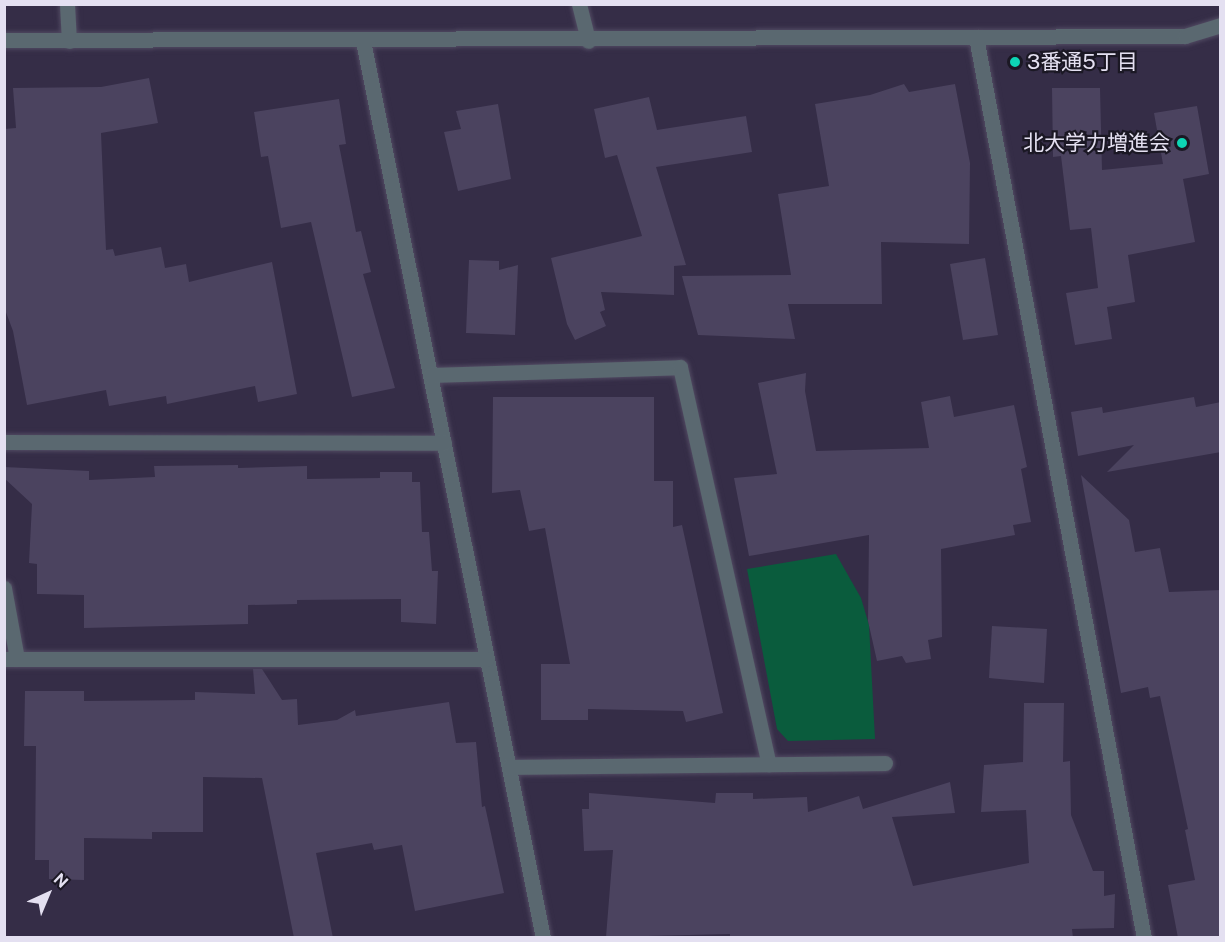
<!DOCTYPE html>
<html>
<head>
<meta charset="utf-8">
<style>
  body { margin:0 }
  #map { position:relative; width:1225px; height:942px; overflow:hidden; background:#352d47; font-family:"Public Sans","Noto Sans JP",sans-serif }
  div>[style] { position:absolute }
  .green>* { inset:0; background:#0a5c3d }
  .building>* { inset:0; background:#4b435f }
  .roads { filter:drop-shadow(0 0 2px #514a62) drop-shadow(0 0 2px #514a62) }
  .minor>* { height:15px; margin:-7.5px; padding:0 7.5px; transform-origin:7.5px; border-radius:7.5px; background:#5a6870 }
  .tertiary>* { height:15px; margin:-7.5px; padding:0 7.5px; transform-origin:7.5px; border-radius:7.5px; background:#5a6870 }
  .dots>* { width:16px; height:16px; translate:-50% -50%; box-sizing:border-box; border:3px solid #1b1824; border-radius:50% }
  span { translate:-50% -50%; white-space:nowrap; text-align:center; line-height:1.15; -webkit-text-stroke:4.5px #1b1824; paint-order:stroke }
  .poi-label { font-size:21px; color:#e4e0f1 }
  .left { translate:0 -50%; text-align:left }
  .right { translate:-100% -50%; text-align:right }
  .frame { position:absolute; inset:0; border:6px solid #e4e0f1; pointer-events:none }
  .north { position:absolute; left:18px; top:864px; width:60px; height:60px; -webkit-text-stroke:4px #1b1824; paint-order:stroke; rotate:44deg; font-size:16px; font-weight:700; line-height:24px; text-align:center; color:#e4e0f1 }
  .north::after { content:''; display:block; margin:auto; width:21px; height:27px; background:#e4e0f1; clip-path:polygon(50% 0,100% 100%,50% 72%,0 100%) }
</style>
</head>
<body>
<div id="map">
  <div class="green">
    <div style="clip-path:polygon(836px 554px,861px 598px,869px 625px,875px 739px,788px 741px,777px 729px,747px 569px)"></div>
  </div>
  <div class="building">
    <div style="clip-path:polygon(149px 78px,158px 123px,101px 133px,106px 250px,113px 249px,115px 256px,161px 247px,165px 268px,186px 264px,189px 282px,272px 262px,297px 394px,258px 402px,255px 386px,167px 404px,166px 396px,109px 406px,106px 390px,27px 405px,13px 331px,4px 307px,4px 129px,16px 128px,13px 88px,101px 87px)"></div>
    <div style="clip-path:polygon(904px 84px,909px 92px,955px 84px,970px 163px,969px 244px,881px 242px,882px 304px,788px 304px,795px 339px,698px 335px,682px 276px,791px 275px,778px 194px,829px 186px,815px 104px,870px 95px)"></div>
    <div style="clip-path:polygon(1052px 88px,1100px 88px,1102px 170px,1163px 164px,1154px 113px,1197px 106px,1209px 174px,1183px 179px,1195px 242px,1128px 255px,1135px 302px,1107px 307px,1112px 339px,1075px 345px,1066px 293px,1098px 288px,1091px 228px,1070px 230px,1061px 156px,1053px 157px)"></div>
    <div style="clip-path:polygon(649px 97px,657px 130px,746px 116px,752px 152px,656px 167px,686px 265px,674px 266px,674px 295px,601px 292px,605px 310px,600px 312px,606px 326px,575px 340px,567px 324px,551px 258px,642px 236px,617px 155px,605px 158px,594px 109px)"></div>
    <div style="clip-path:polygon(339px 99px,346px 144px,339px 145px,356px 232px,361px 231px,371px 272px,363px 274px,395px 388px,352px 397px,311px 222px,281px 228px,268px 156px,261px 157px,254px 112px)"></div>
    <div style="clip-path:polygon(498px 104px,511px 179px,458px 191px,444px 132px,461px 129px,456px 111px)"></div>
    <div style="clip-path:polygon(985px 258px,998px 335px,963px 340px,950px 264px)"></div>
    <div style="clip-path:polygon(469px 260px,499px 261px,499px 270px,518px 265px,515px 335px,466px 333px)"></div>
    <div style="clip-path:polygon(806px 373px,805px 391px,816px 451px,929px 448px,921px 402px,950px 396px,954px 417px,1014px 405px,1027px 467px,1021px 469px,1031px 522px,1013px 525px,1015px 535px,941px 549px,942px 637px,928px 640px,931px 659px,906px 663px,902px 656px,877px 661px,868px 621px,869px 535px,749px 556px,734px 478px,777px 474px,758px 383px)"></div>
    <div style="clip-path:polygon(493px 397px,654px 397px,654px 481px,673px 481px,673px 527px,682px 525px,723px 713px,686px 722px,683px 711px,588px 709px,588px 720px,541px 720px,541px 664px,570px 664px,545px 528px,529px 531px,520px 490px,492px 493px)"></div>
    <div style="clip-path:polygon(1194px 397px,1196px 407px,1221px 402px,1221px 452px,1107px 472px,1134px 445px,1078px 456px,1071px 412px,1102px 407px,1103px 413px)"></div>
    <div style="clip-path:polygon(238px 465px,238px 468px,307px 466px,307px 479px,380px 478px,380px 472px,412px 472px,412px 482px,420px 482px,422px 532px,429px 532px,432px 571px,438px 571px,436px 624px,401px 622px,401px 599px,297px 600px,297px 604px,248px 605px,248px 624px,84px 628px,84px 595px,37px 594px,37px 564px,29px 563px,32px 504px,4px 478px,4px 467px,89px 471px,89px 480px,155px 477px,154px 466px)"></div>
    <div style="clip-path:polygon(1081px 475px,1129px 520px,1135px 552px,1160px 548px,1169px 592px,1221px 590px,1221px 938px,1178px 938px,1168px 885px,1195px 880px,1185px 830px,1188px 829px,1160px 696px,1150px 698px,1148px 687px,1121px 693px)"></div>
    <div style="clip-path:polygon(992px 626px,1047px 629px,1044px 683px,989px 678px)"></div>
    <div style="clip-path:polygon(253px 669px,262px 669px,282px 700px,297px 699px,298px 725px,337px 720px,355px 710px,356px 716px,449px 702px,456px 743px,476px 742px,482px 807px,485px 806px,504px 893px,415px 911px,402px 845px,374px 850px,372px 843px,316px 853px,333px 938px,294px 938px,262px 778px,203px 777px,203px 832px,152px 832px,152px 839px,84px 838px,84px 880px,49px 879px,49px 860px,35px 860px,36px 746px,24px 746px,25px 691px,84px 691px,84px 701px,195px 700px,195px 692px,255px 694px)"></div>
    <div style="clip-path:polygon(1024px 703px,1064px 703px,1063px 762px,1070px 761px,1071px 815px,1093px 871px,1104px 871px,1104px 896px,1115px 894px,1114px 928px,1072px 929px,1073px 938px,730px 938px,730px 934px,606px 937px,613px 850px,584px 851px,582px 809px,589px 809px,589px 793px,715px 803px,716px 793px,753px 793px,753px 799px,807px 797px,808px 812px,859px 796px,863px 809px,950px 782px,955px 813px,892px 817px,913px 886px,1029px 863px,1026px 810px,981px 812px,984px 765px,1023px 762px)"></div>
  </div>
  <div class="roads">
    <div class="minor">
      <div style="left:67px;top:4px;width:37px;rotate:87deg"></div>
      <div style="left:579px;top:4px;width:38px;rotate:76deg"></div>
      <div style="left:976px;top:37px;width:917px;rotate:79.44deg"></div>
      <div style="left:363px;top:41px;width:915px;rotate:78.65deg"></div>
      <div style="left:430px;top:375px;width:250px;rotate:-1.8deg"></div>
      <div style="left:680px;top:367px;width:407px;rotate:77.4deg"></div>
      <div style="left:4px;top:442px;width:440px;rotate:0.1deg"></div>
      <div style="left:4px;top:588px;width:72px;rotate:79.6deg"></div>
      <div style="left:4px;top:659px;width:483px"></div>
      <div style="left:509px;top:767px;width:376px;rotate:-0.6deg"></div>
    </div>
    <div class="tertiary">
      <div style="left:4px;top:40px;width:1181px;rotate:-0.19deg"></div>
      <div style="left:1185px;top:36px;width:37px;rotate:-17deg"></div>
    </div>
  </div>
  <div class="dots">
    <div style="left:1015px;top:62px;background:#0dd5b5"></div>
    <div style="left:1182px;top:143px;background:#0dd5b5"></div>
  </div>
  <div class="poi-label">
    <span class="left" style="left:1027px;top:62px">3番通5丁目</span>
    <span class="right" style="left:1170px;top:143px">北大学力増進会</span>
  </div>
  <div class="frame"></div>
  <div class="north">N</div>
</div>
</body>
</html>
